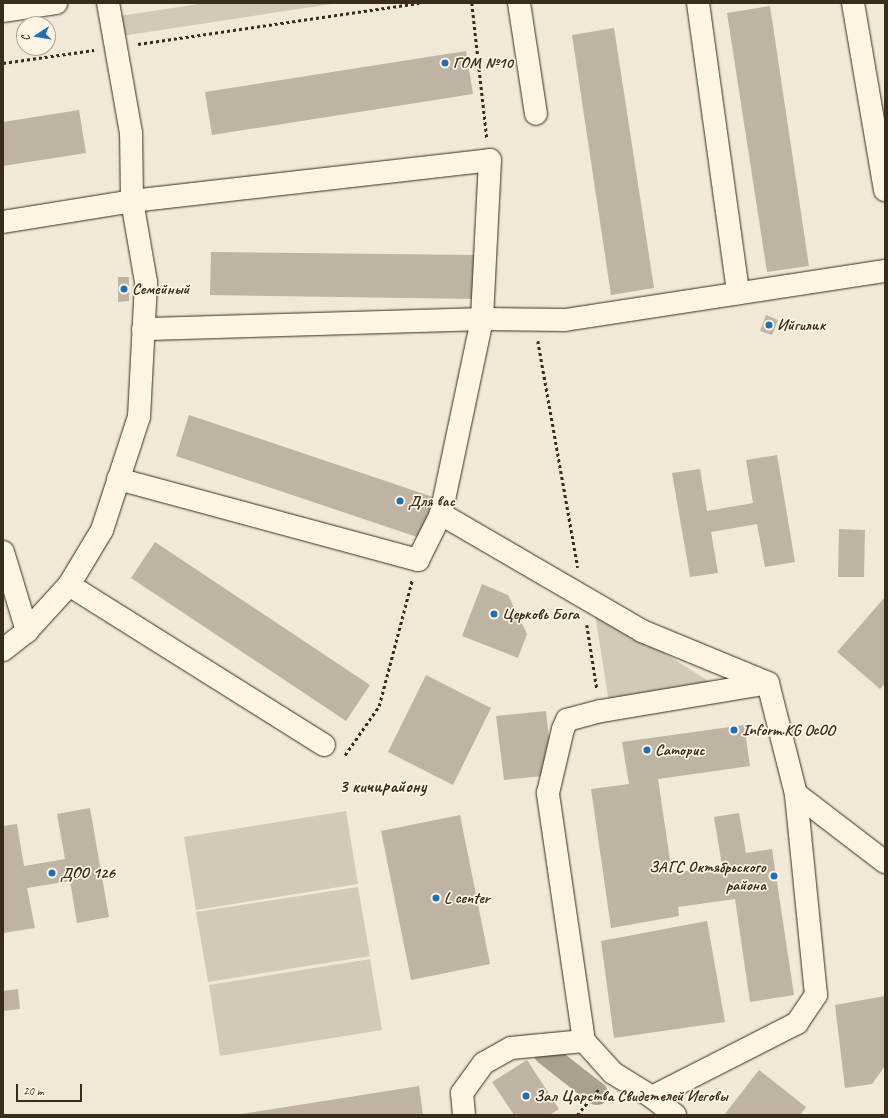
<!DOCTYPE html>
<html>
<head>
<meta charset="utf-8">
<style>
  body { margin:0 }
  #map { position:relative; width:888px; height:1118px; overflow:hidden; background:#f0e9d9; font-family:Caveat,sans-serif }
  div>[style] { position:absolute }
  .green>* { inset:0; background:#d2c9ba }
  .canal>* { height:23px; margin:-11.5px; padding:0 11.5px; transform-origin:11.5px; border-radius:11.5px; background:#aaa091 }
  .building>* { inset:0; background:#beb3a4 }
  .path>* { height:2.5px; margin-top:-1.25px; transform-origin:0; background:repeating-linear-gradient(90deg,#3b2a1e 0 3px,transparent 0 6px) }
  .roads { filter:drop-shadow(0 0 1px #3b2a1e) drop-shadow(0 0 1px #3b2a1e) }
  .minor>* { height:22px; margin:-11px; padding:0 11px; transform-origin:11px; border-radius:11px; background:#fcf5e5 }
  .major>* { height:22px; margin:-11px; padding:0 11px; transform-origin:11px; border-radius:11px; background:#fcf5e5 }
  .trees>* { width:12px; height:12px; margin:-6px; border-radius:50%; background:#a19688 }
  .dots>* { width:11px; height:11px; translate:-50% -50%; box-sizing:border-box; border:2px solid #fcf5e5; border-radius:50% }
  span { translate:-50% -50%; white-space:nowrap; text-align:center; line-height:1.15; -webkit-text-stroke:3.5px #fcf5e5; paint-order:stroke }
  .poi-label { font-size:16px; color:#3b2a1e; font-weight:700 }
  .left { translate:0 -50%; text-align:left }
  .right { translate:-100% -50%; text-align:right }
  .quarter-label { font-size:18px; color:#3b2a1e; font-weight:700 }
  .frame { position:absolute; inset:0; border:4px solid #3b2a1e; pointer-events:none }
  .north { position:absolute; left:16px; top:16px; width:40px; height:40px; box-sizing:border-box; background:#fcf5e5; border:1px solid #afa495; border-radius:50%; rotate:258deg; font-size:11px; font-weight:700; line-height:16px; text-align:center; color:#3b2a1e }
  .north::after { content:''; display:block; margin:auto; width:14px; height:18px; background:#1f6fb2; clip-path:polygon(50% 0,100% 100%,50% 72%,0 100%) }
  .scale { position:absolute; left:16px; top:1084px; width:66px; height:18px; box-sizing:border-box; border:2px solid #3b2a1e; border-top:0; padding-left:5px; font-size:12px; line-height:14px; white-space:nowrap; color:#3b2a1e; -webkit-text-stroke:3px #fcf5e5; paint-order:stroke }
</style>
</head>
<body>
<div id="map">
  <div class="green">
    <div style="clip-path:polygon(206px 3px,338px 3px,122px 36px,119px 16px)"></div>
    <div style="clip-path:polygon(594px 608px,713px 684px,609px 703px)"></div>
    <div style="clip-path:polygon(346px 811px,358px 884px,196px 910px,184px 837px)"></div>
    <div style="clip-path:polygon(358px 887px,370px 956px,208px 982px,196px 912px)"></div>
    <div style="clip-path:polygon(370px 959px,382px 1030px,220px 1056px,209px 985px)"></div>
  </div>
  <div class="canal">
    <div style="left:545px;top:1053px;width:65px;rotate:38.1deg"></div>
  </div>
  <div class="building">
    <div style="clip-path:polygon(770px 6px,809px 266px,767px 272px,727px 13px)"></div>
    <div style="clip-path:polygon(614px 28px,654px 288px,611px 295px,572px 35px)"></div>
    <div style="clip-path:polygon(466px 51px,473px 94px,212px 135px,205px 92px)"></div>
    <div style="clip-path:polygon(79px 110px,86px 153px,3px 166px,3px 122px)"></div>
    <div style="clip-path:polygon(211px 252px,476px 255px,475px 299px,210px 295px)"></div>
    <div style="clip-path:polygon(118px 277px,129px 277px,129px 301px,118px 302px)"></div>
    <div style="clip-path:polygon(766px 315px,778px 320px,772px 335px,760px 331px)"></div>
    <div style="clip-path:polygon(189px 415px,436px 498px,423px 539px,176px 456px)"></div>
    <div style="clip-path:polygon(777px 455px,795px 562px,765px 567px,757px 524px,711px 532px,718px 573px,690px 577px,672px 473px,700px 469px,707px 511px,753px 503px,746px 460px)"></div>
    <div style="clip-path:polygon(839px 529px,865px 530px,864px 577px,838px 577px)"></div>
    <div style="clip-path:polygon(155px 542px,370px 685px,346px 721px,131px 578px)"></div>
    <div style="clip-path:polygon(482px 584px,508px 595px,527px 634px,518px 658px,462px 636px)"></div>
    <div style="clip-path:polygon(885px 597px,885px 683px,880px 689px,837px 652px)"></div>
    <div style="clip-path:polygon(426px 675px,491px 708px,453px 785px,388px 752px)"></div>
    <div style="clip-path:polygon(546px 711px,553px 775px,504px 780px,496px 716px)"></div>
    <div style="clip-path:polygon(744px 725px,750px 766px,658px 779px,672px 873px,722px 866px,714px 817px,739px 813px,746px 853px,772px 849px,794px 995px,750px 1002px,735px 899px,678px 907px,679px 916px,611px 928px,591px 789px,629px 784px,622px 742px)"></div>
    <div style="clip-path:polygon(90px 808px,109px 917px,77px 923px,70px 881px,27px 888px,35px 928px,3px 933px,3px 826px,17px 824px,24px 866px,65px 859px,57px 814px)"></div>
    <div style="clip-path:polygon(460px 815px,490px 964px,411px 980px,381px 831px)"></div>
    <div style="clip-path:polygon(707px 921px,725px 1022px,614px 1038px,601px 941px)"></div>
    <div style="clip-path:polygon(18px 989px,20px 1009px,3px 1011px,3px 991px)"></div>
    <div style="clip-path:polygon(885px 996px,885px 1066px,872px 1084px,845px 1088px,835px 1005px)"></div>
    <div style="clip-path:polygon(527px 1060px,559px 1109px,550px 1115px,514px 1115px,492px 1082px)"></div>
    <div style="clip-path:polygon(759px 1070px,806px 1107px,800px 1115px,724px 1115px)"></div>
    <div style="clip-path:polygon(419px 1086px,423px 1115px,241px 1115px,241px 1114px)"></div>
  </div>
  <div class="path">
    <div style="left:472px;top:3px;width:136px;rotate:83.7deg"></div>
    <div style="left:138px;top:44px;width:284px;rotate:-8.3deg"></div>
    <div style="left:3px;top:63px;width:92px;rotate:-8.1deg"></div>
    <div style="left:538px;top:341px;width:230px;rotate:80deg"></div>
    <div style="left:587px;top:625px;width:65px;rotate:81.1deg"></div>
    <div style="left:345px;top:755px;width:60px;rotate:-55.2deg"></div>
    <div style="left:379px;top:706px;width:130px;rotate:-75.3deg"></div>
    <div style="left:577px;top:1115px;width:33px;rotate:-50deg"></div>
  </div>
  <div class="roads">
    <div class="minor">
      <div style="left:519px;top:3px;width:112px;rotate:81.3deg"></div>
      <div style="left:698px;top:3px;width:293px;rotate:82.1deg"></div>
      <div style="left:853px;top:3px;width:190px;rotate:80.3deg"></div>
      <div style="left:3px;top:222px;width:131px;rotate:-9.2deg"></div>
      <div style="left:132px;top:201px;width:360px;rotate:-6.5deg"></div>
      <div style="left:490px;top:160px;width:159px;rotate:92.9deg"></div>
      <div style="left:482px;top:319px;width:339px;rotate:178.3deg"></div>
      <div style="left:118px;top:479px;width:311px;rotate:15.1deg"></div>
      <div style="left:418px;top:560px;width:51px;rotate:-63.4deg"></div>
      <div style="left:3px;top:552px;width:83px;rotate:73.1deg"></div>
      <div style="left:69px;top:585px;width:301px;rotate:32.1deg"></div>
      <div style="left:3px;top:650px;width:31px;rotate:-38deg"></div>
      <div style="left:27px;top:631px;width:62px;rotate:-47.6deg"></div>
      <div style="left:69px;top:585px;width:64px;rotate:-59deg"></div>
      <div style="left:102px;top:530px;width:119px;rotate:-71.9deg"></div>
      <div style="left:139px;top:417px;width:135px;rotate:-87deg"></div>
      <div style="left:146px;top:282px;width:82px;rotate:-99.8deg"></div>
      <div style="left:132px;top:201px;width:68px;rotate:-90.8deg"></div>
      <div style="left:131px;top:133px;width:132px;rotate:-100deg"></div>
      <div style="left:768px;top:683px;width:136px;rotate:-157.6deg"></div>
      <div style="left:642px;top:631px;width:233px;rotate:-149.8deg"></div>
      <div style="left:441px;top:514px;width:199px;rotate:-78.1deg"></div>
      <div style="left:482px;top:319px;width:83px;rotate:0.7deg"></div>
      <div style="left:565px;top:320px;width:324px;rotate:-8.7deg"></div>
      <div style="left:796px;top:794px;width:112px;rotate:37.4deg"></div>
      <div style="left:652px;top:1097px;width:46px;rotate:-148.4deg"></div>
      <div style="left:613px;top:1073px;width:43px;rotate:-132.2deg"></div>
      <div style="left:584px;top:1041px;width:251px;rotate:-98.3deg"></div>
      <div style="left:548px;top:793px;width:66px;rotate:-76.8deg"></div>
      <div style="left:563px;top:729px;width:10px;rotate:-66deg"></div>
      <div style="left:567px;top:720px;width:35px;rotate:-15deg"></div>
      <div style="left:601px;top:711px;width:169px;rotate:-9.5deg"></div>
      <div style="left:464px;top:1115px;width:22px;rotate:-95deg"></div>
      <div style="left:462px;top:1093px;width:37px;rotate:-54deg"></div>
      <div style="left:484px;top:1063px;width:31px;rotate:-29deg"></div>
      <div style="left:511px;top:1048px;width:73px;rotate:-5.5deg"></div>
      <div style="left:675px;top:1115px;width:29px;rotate:-142deg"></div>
      <div style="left:652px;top:1097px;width:163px;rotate:-27deg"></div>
      <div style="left:797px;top:1023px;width:34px;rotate:-56deg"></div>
      <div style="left:816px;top:995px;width:202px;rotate:-95.7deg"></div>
      <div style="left:796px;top:794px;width:114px;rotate:-104.2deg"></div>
    </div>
    <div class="major">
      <div style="left:3px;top:11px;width:54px;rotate:-8.6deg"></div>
    </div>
  </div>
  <div class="trees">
    <div style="left:600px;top:1098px"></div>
  </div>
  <div class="dots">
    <div style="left:445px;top:63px;background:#1f6fb2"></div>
    <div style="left:124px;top:289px;background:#1f6fb2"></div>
    <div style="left:769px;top:325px;background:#1f6fb2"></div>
    <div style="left:400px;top:501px;background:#1f6fb2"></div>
    <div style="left:494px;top:614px;background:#1f6fb2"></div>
    <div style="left:734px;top:730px;background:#1f6fb2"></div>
    <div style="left:647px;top:750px;background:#1f6fb2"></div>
    <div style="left:52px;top:873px;background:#1f6fb2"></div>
    <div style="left:774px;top:876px;background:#1f6fb2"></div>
    <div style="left:436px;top:898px;background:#1f6fb2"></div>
    <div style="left:526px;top:1096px;background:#1f6fb2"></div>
  </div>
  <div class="poi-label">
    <span class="left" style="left:453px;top:63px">ГОМ №10</span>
    <span class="left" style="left:132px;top:289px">Семейный</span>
    <span class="left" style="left:777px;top:325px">Ийгилик</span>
    <span class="left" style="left:408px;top:501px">Для вас</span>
    <span class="left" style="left:502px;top:614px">Церковь Бога</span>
    <span class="left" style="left:742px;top:730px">Inform.KG OcOO</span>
    <span class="left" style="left:655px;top:750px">Саторис</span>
    <span class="right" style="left:766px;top:876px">ЗАГС Октябрьского<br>района</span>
    <span class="left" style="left:60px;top:873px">ДОО 126</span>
    <span class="left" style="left:444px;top:898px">L center</span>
    <span class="left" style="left:534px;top:1096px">Зал Царства Свидетелей Иеговы</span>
  </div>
  <div class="quarter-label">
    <span style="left:383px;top:786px">3 кичирайону</span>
  </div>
  <div class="frame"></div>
  <div class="north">С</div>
  <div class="scale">20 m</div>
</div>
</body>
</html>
